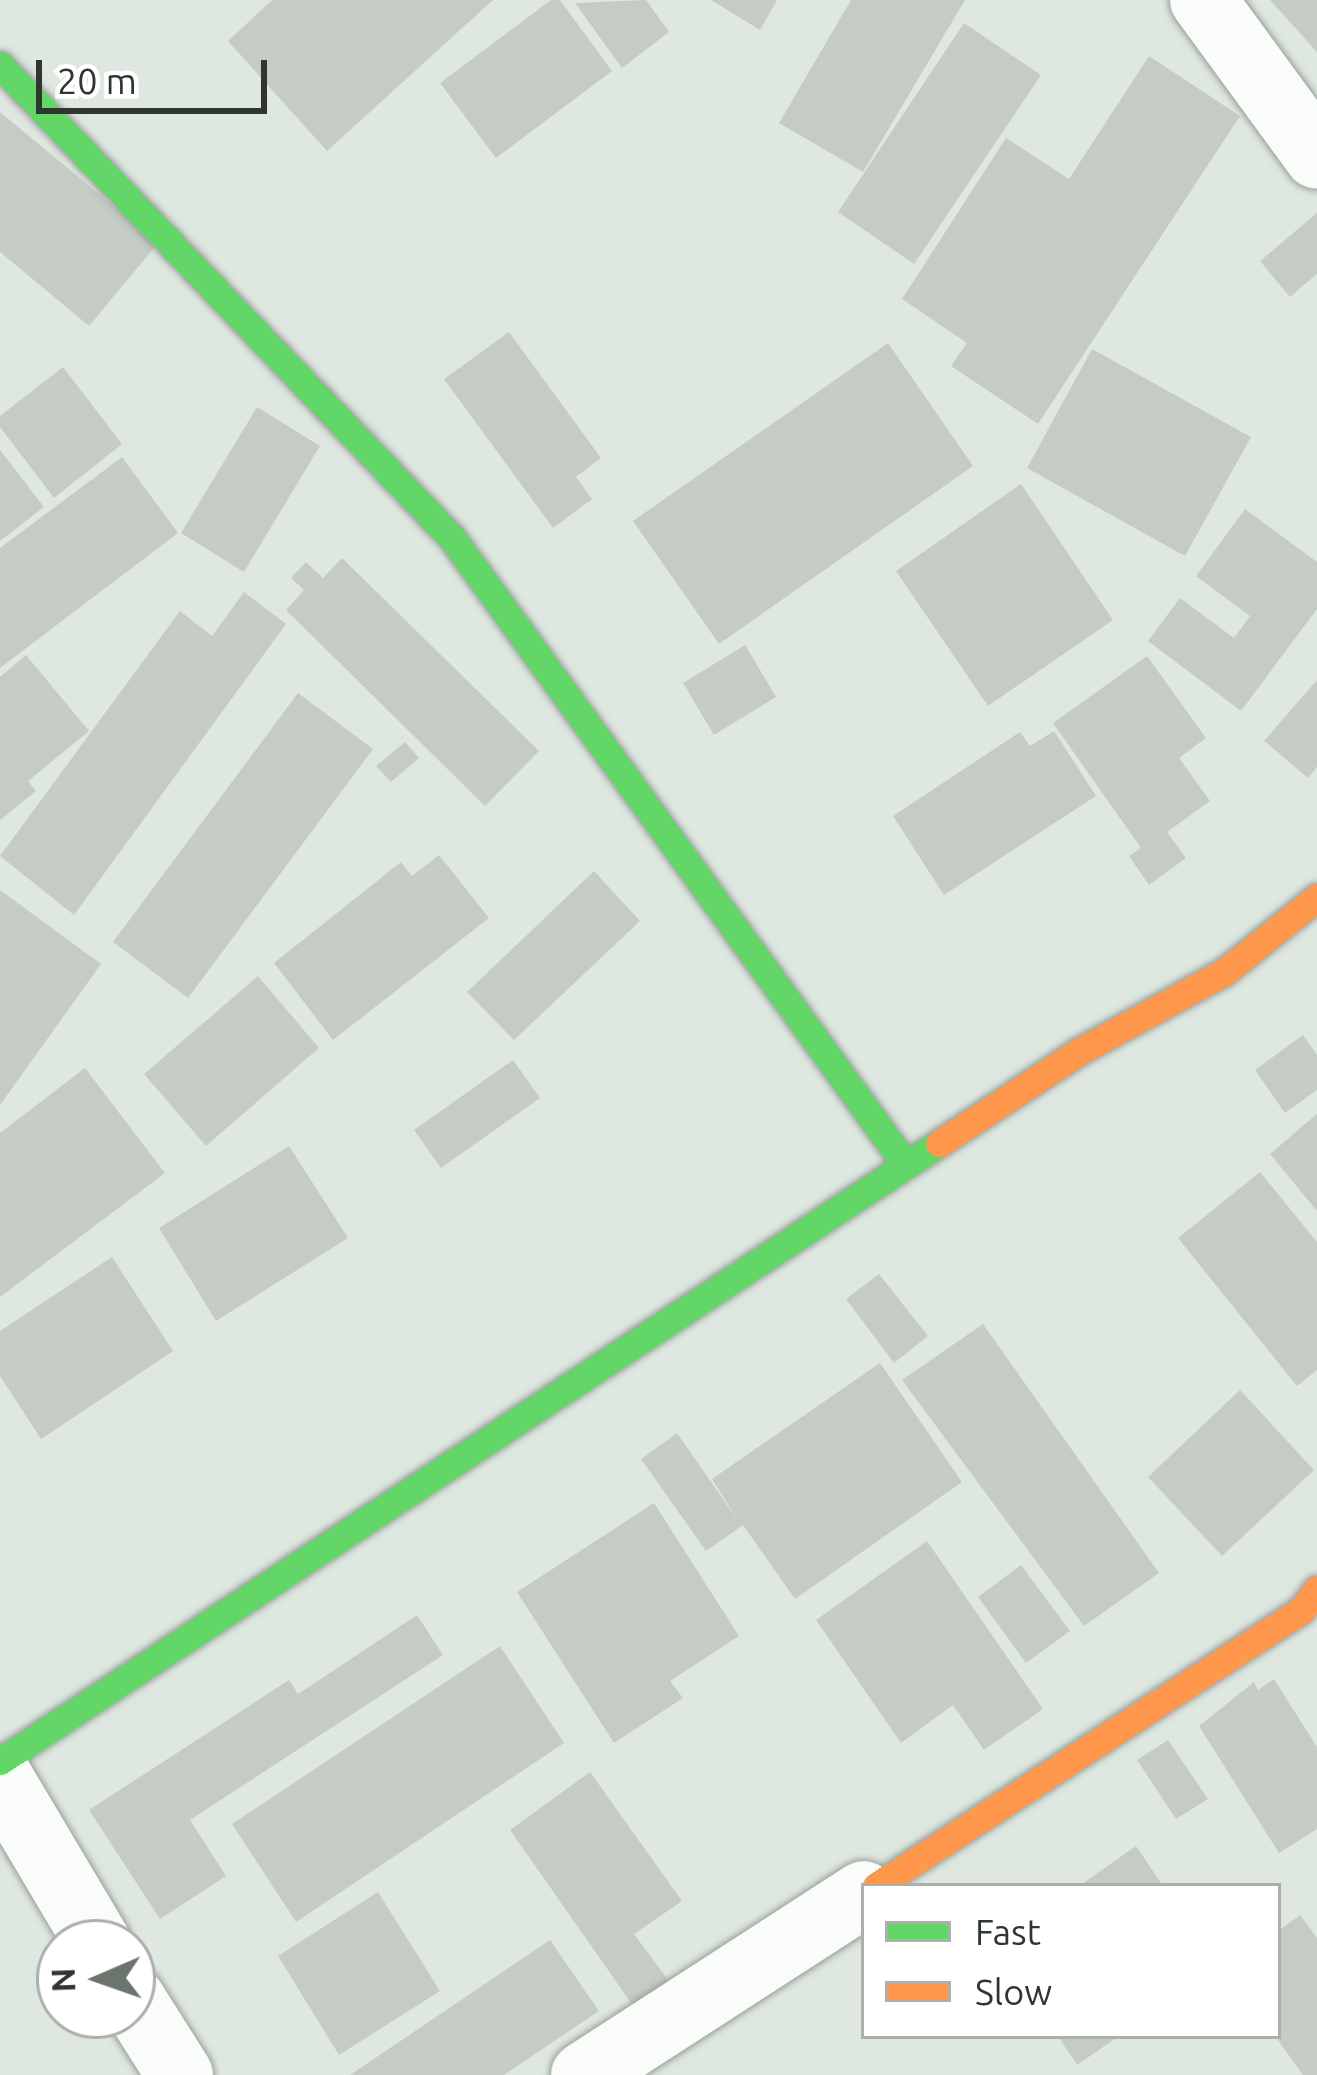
<!DOCTYPE html>
<html>
<head>
<meta charset="utf-8">
<style>
  body { margin:0 }
  #map { position:relative; width:1317px; height:2075px; overflow:hidden; background:#dee8e0; font-family:Ubuntu,sans-serif }
  div>[style] { position:absolute }
  .building>* { inset:0; background:#c5ccc6 }
  .roads { filter:drop-shadow(0 0 3px #99a09a) drop-shadow(0 0 3px #99a09a) }
  .street>* { height:66px; margin:-33px; padding:0 33px; transform-origin:33px; border-radius:33px; background:#fafcfa }
  .fast>* { height:27px; margin:-13.5px; padding:0 13.5px; transform-origin:13.5px; border-radius:13.5px; background:#63d668 }
  .slow>* { height:27px; margin:-13.5px; padding:0 13.5px; transform-origin:13.5px; border-radius:13.5px; background:#ff974d }
  span { translate:-50% -50%; white-space:nowrap; text-align:center; line-height:1.15; -webkit-text-stroke:9px #fff; paint-order:stroke }
  .legend { position:absolute; left:861px; top:1883px; width:420px; height:156px; box-sizing:border-box; background:#fff; border:3px solid #acafac; margin:0; padding:15px 21px; list-style:none; font-size:36px; color:#2f3630 }
  .legend li { display:flex; align-items:center; gap:24px; height:60px }
  .legend b { width:60px; border:3px solid #acafac }
  .north { position:absolute; left:36px; top:1919px; width:120px; height:120px; box-sizing:border-box; background:#fff; border:3px solid #acafac; border-radius:50%; rotate:268deg; font-size:33px; font-weight:700; line-height:48px; text-align:center; color:#2f3630 }
  .north::after { content:''; display:block; margin:auto; width:42px; height:54px; background:#6c746e; clip-path:polygon(50% 0,100% 100%,50% 72%,0 100%) }
  .scale { position:absolute; left:36px; top:60px; width:231px; height:54px; box-sizing:border-box; border:6px solid #2f3630; border-top:0; padding-left:15px; font-size:36px; line-height:42px; white-space:nowrap; color:#2f3630; -webkit-text-stroke:9px #fff; paint-order:stroke }
</style>
</head>
<body>
<div id="map">
  <div class="building">
    <div style="clip-path:polygon(272px 0,493px 0,327px 151px,228px 41px)"></div>
    <div style="clip-path:polygon(551px 0,560px 0,612px 71px,496px 158px,440px 83px)"></div>
    <div style="clip-path:polygon(646px 0,669px 32px,622px 68px,575px 3px)"></div>
    <div style="clip-path:polygon(711px 0,777px 0,760px 30px)"></div>
    <div style="clip-path:polygon(851px 0,965px 0,863px 172px,779px 123px)"></div>
    <div style="clip-path:polygon(1270px 0,1317px 0,1317px 52px)"></div>
    <div style="clip-path:polygon(964px 23px,1041px 75px,914px 264px,838px 212px)"></div>
    <div style="clip-path:polygon(1149px 56px,1240px 116px,1038px 424px,951px 366px,967px 343px,902px 299px,1006px 138px,1069px 179px)"></div>
    <div style="clip-path:polygon(0 112px,158px 243px,89px 326px,0 252px)"></div>
    <div style="clip-path:polygon(1317px 213px,1317px 274px,1290px 297px,1260px 261px)"></div>
    <div style="clip-path:polygon(509px 332px,601px 458px,576px 477px,592px 499px,553px 528px,444px 379px)"></div>
    <div style="clip-path:polygon(888px 343px,973px 466px,719px 644px,633px 521px)"></div>
    <div style="clip-path:polygon(1092px 349px,1251px 437px,1185px 556px,1027px 468px)"></div>
    <div style="clip-path:polygon(63px 367px,122px 444px,54px 498px,0 427px,0 416px)"></div>
    <div style="clip-path:polygon(257px 407px,320px 446px,244px 572px,181px 533px)"></div>
    <div style="clip-path:polygon(0 450px,44px 507px,0 541px)"></div>
    <div style="clip-path:polygon(122px 457px,178px 533px,0 668px,0 548px)"></div>
    <div style="clip-path:polygon(1021px 484px,1113px 620px,988px 706px,896px 571px)"></div>
    <div style="clip-path:polygon(1245px 509px,1317px 562px,1317px 609px,1241px 711px,1148px 641px,1180px 598px,1234px 638px,1250px 616px,1196px 576px)"></div>
    <div style="clip-path:polygon(342px 558px,539px 751px,485px 806px,286px 610px,304px 590px,291px 578px,306px 562px,323px 578px)"></div>
    <div style="clip-path:polygon(244px 592px,286px 624px,74px 915px,0 856px,180px 611px,212px 636px)"></div>
    <div style="clip-path:polygon(745px 645px,776px 697px,714px 735px,683px 683px)"></div>
    <div style="clip-path:polygon(26px 655px,89px 731px,28px 781px,36px 791px,0 820px,0 677px)"></div>
    <div style="clip-path:polygon(1147px 656px,1206px 738px,1179px 758px,1210px 801px,1167px 832px,1186px 858px,1149px 885px,1129px 856px,1141px 848px,1053px 723px)"></div>
    <div style="clip-path:polygon(1317px 680px,1317px 767px,1308px 778px,1264px 741px)"></div>
    <div style="clip-path:polygon(298px 693px,373px 749px,188px 998px,113px 942px)"></div>
    <div style="clip-path:polygon(1054px 731px,1096px 796px,944px 895px,893px 816px,1020px 732px,1030px 746px)"></div>
    <div style="clip-path:polygon(405px 742px,419px 758px,391px 782px,376px 766px)"></div>
    <div style="clip-path:polygon(439px 855px,489px 918px,333px 1040px,274px 963px,401px 862px,412px 876px)"></div>
    <div style="clip-path:polygon(594px 871px,640px 921px,514px 1040px,467px 992px)"></div>
    <div style="clip-path:polygon(0 890px,101px 964px,0 1105px)"></div>
    <div style="clip-path:polygon(258px 976px,319px 1048px,206px 1146px,144px 1074px)"></div>
    <div style="clip-path:polygon(1303px 1035px,1317px 1055px,1317px 1090px,1285px 1113px,1255px 1070px)"></div>
    <div style="clip-path:polygon(513px 1060px,540px 1098px,441px 1168px,414px 1130px)"></div>
    <div style="clip-path:polygon(85px 1068px,165px 1173px,0 1297px,0 1133px)"></div>
    <div style="clip-path:polygon(1317px 1114px,1317px 1211px,1270px 1154px)"></div>
    <div style="clip-path:polygon(289px 1146px,348px 1238px,216px 1321px,159px 1228px)"></div>
    <div style="clip-path:polygon(1260px 1172px,1317px 1242px,1317px 1370px,1297px 1386px,1178px 1238px)"></div>
    <div style="clip-path:polygon(112px 1257px,173px 1351px,41px 1439px,0 1376px,0 1331px)"></div>
    <div style="clip-path:polygon(879px 1274px,928px 1336px,894px 1363px,846px 1299px)"></div>
    <div style="clip-path:polygon(983px 1324px,1159px 1573px,1084px 1626px,902px 1380px)"></div>
    <div style="clip-path:polygon(880px 1363px,962px 1482px,795px 1599px,743px 1525px,706px 1551px,641px 1459px,677px 1433px,739px 1522px,712px 1479px)"></div>
    <div style="clip-path:polygon(1240px 1390px,1314px 1470px,1222px 1556px,1148px 1477px)"></div>
    <div style="clip-path:polygon(654px 1503px,739px 1636px,670px 1681px,683px 1698px,614px 1743px,517px 1592px)"></div>
    <div style="clip-path:polygon(927px 1541px,1043px 1709px,984px 1750px,953px 1705px,901px 1743px,816px 1620px)"></div>
    <div style="clip-path:polygon(1021px 1565px,1070px 1631px,1026px 1663px,978px 1597px)"></div>
    <div style="clip-path:polygon(417px 1615px,443px 1655px,190px 1820px,226px 1876px,160px 1919px,89px 1810px,289px 1680px,298px 1694px)"></div>
    <div style="clip-path:polygon(500px 1646px,564px 1743px,296px 1922px,232px 1824px)"></div>
    <div style="clip-path:polygon(1274px 1679px,1317px 1747px,1317px 1829px,1279px 1853px,1199px 1726px,1254px 1682px,1258px 1690px)"></div>
    <div style="clip-path:polygon(1168px 1740px,1208px 1799px,1176px 1819px,1137px 1760px)"></div>
    <div style="clip-path:polygon(590px 1772px,682px 1901px,634px 1934px,671px 1984px,636px 2010px,510px 1830px)"></div>
    <div style="clip-path:polygon(1136px 1846px,1163px 1886px,1079px 1886px)"></div>
    <div style="clip-path:polygon(378px 1892px,440px 1991px,339px 2055px,278px 1956px)"></div>
    <div style="clip-path:polygon(1300px 1915px,1317px 1938px,1317px 2075px,1303px 2075px,1275px 2036px,1278px 1931px)"></div>
    <div style="clip-path:polygon(550px 1940px,599px 2011px,504px 2075px,350px 2075px)"></div>
    <div style="clip-path:polygon(1058px 2036px,1119px 2036px,1077px 2065px)"></div>
  </div>
  <div class="roads">
    <div class="street">
      <div style="left:1203px;top:0;width:193px;rotate:53.8deg"></div>
      <div style="left:0;top:1778px;width:192px;rotate:59.3deg"></div>
      <div style="left:132px;top:1999px;width:90px;rotate:57.7deg"></div>
      <div style="left:584px;top:2075px;width:333px;rotate:-32.9deg"></div>
    </div>
    <div class="fast">
      <div style="left:0;top:65px;width:654px;rotate:46.3deg"></div>
      <div style="left:452px;top:538px;width:774px;rotate:54.09deg"></div>
      <div style="left:0;top:1761px;width:1124px;rotate:-33.35deg"></div>
    </div>
    <div class="slow">
      <div style="left:939px;top:1143px;width:168px;rotate:-33.3deg"></div>
      <div style="left:1079px;top:1051px;width:166px;rotate:-28.7deg"></div>
      <div style="left:1225px;top:971px;width:118px;rotate:-38.8deg"></div>
      <div style="left:876px;top:1886px;width:507px;rotate:-33deg"></div>
      <div style="left:1301px;top:1610px;width:26px;rotate:-53deg"></div>
    </div>
  </div>
  <ul class="legend">
  <li><b style="height:15px;background:#63d668"></b>Fast</li>
  <li><b style="height:15px;background:#ff974d"></b>Slow</li>
  </ul>
  <div class="north">N</div>
  <div class="scale">20 m</div>
</div>
</body>
</html>
